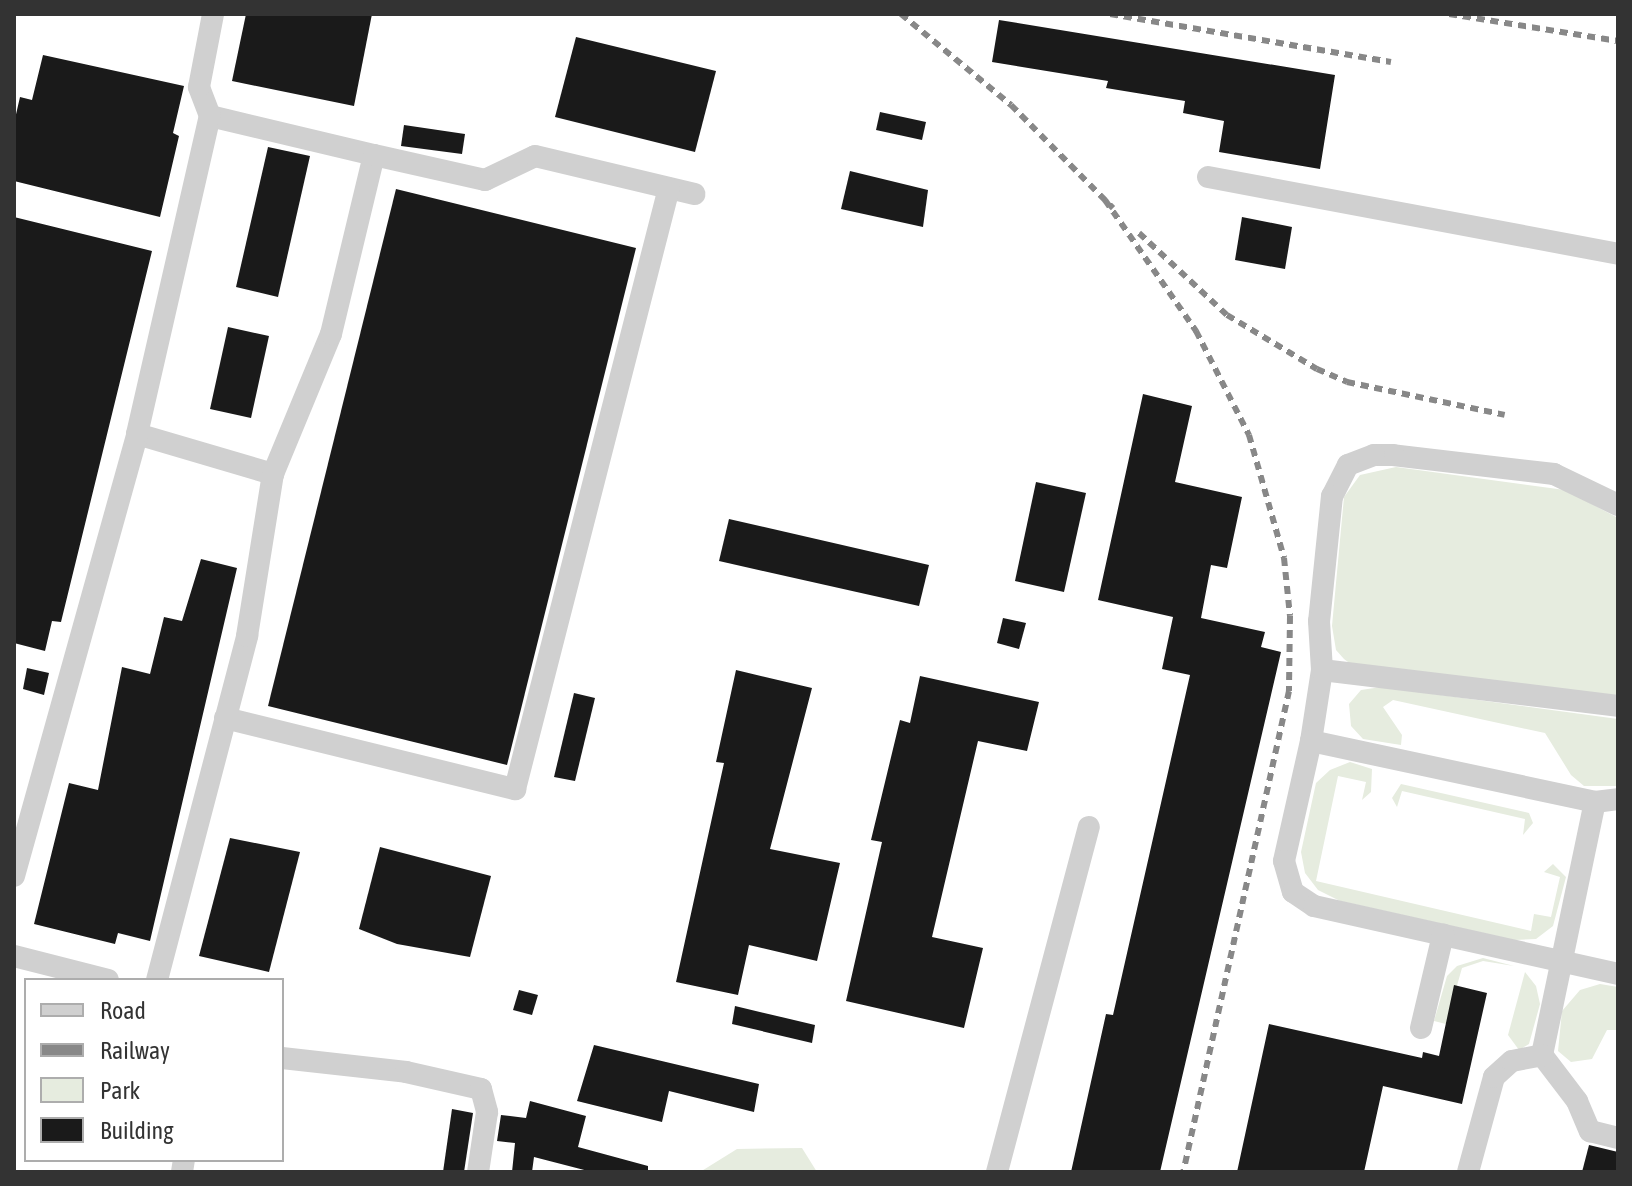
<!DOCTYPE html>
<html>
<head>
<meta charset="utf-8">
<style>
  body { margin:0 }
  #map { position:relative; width:1632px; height:1186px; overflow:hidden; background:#fff; font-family:"Asap Condensed",sans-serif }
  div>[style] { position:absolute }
  .green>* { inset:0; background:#e6ecdf }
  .building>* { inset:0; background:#1a1a1a }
  .minor>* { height:22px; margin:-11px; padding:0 11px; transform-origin:11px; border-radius:11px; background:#d0d0d0 }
  .rail>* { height:6px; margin-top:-3px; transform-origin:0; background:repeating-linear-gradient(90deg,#888 0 8px,transparent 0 14px) }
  span { translate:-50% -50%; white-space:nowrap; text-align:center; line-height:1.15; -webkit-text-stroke:8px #fff; paint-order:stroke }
  .frame { position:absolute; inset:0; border:16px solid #333; pointer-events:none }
  .legend { position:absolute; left:24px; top:978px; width:260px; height:184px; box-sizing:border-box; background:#fff; border:2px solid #adadad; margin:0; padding:10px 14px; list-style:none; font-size:24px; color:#333 }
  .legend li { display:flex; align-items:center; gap:16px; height:40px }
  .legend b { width:40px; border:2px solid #adadad }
</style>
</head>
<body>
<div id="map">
  <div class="green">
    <div style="clip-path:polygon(1396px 467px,1565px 490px,1618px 518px,1618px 698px,1352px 665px,1344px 659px,1336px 650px,1332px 626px,1344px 497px,1360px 475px)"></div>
    <div style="clip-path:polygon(1381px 687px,1618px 719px,1618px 786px,1584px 786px,1571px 775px,1545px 733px,1393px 700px,1383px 707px,1402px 735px,1401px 745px,1363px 739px,1351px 726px,1349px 704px,1361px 690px)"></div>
    <div style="clip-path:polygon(1350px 762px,1372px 769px,1371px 792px,1362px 800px,1366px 782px,1338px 776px,1316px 881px,1531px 931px,1534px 914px,1551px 917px,1560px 877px,1544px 872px,1553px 864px,1566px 877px,1553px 926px,1536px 939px,1514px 940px,1340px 901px,1318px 890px,1305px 873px,1301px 852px,1316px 783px,1330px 770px)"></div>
    <div style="clip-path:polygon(1401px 784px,1529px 813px,1533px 823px,1523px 835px,1525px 819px,1402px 791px,1397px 807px,1392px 798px)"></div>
    <div style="clip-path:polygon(1483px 958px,1514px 966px,1483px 961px,1462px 968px,1446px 1024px,1434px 1021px,1447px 976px,1457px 966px)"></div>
    <div style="clip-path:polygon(1525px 972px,1536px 986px,1540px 1004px,1529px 1044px,1519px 1050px,1508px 1035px)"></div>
    <div style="clip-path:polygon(1600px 984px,1618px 987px,1618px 1030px,1607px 1030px,1592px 1059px,1571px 1062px,1558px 1051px,1562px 1011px,1580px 990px)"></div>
    <div style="clip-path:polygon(802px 1148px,817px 1172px,700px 1172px,737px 1149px)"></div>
  </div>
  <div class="building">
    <div style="clip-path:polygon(246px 14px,372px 14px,354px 106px,232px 81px)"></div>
    <div style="clip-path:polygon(999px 20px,1335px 75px,1320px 169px,1219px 152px,1224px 121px,1183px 113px,1185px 101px,1106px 88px,1108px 81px,992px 62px)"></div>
    <div style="clip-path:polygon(576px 37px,716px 71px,695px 152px,555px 117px)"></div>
    <div style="clip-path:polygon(43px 55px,184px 86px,173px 133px,179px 136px,160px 217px,14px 181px,14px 123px,20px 97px,32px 100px)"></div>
    <div style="clip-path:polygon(880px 112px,926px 122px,922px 140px,876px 130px)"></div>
    <div style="clip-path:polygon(404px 125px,465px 134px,462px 154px,401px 146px)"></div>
    <div style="clip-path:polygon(268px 147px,310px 156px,278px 297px,236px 287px)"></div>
    <div style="clip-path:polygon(850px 171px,928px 190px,923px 227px,841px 209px)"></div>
    <div style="clip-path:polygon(396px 189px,636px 248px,507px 765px,268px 706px)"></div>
    <div style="clip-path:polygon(14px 217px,152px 251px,61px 622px,52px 621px,45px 651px,14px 643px)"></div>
    <div style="clip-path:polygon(1242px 217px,1292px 227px,1285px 269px,1235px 260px)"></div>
    <div style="clip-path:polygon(228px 327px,269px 336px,251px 418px,210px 409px)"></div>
    <div style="clip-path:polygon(1143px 394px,1192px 406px,1175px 482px,1242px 497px,1227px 568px,1211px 565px,1201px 618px,1265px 632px,1261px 647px,1281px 652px,1160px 1172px,1071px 1172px,1106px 1014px,1113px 1015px,1190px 675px,1162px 669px,1173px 617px,1098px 600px)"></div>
    <div style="clip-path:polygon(1036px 482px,1086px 493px,1064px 592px,1015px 581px)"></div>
    <div style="clip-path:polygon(729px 519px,929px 565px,919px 606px,719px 561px)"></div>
    <div style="clip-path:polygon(201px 559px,237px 568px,150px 941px,118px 933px,115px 944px,34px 924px,69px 783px,98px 790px,122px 667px,150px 674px,164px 617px,182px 621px)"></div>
    <div style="clip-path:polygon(1003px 618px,1026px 623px,1019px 649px,997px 643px)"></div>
    <div style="clip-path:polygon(27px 668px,49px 673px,44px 695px,23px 689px)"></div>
    <div style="clip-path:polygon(736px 670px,812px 688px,770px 849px,840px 863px,817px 961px,749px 945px,738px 995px,676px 982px,724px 763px,716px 762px)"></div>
    <div style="clip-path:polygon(920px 676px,1039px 702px,1027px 751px,978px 741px,932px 937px,983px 948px,964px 1028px,846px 1001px,882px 842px,871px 840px,900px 720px,910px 723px)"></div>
    <div style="clip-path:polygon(574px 693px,595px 698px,575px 781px,554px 777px)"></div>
    <div style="clip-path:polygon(230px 838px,300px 852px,269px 972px,199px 956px)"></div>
    <div style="clip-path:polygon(380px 847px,491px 876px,470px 957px,397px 944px,359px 929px)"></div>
    <div style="clip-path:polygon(1454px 985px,1487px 993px,1462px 1104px,1383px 1086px,1364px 1172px,1237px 1172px,1269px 1024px,1422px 1058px,1423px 1052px,1439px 1056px)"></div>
    <div style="clip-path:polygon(519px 990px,538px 995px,532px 1015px,513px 1010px)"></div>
    <div style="clip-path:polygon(735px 1006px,815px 1025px,812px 1043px,732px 1024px)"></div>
    <div style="clip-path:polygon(594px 1045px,759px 1084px,754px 1112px,669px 1091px,662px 1122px,577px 1101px)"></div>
    <div style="clip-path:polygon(530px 1101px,586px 1116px,578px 1147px,648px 1166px,648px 1172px,592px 1172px,534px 1157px,532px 1172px,512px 1172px,515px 1143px,497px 1141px,501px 1115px,526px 1118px)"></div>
    <div style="clip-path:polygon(452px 1109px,473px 1113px,464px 1172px,443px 1172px)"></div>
    <div style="clip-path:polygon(1589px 1145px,1618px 1152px,1618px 1172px,1582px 1172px)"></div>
  </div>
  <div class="minor">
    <div style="left:210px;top:116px;width:169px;rotate:13.4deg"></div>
    <div style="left:1208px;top:177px;width:417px;rotate:10.6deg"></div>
    <div style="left:137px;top:434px;width:142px;rotate:16.4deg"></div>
    <div style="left:273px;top:474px;width:152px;rotate:-67.5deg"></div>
    <div style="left:331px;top:334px;width:184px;rotate:-76.5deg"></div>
    <div style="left:374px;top:155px;width:114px;rotate:12.7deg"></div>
    <div style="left:485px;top:180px;width:55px;rotate:-25.6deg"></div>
    <div style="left:535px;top:156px;width:164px;rotate:13.4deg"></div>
    <div style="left:1618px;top:505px;width:71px;rotate:-154.2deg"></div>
    <div style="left:1554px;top:474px;width:162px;rotate:-173.3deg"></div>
    <div style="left:1393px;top:455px;width:19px;rotate:180deg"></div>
    <div style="left:1374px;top:455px;width:28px;rotate:159deg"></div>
    <div style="left:1348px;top:465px;width:35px;rotate:117deg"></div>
    <div style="left:1332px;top:496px;width:126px;rotate:95.9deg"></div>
    <div style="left:1319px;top:621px;width:49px;rotate:86.5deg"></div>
    <div style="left:1322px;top:670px;width:72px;rotate:98.8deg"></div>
    <div style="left:1311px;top:741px;width:290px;rotate:12.1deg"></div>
    <div style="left:1595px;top:802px;width:23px;rotate:-7deg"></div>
    <div style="left:1322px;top:670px;width:298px;rotate:6.9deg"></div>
    <div style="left:225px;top:718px;width:299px;rotate:13.8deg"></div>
    <div style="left:515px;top:789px;width:620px;rotate:-75.63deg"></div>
    <div style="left:1311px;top:741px;width:123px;rotate:102.7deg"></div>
    <div style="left:1284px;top:861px;width:32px;rotate:74deg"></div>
    <div style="left:1293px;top:892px;width:25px;rotate:34deg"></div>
    <div style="left:1314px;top:906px;width:312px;rotate:12.6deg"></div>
    <div style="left:14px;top:876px;width:459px;rotate:-74.4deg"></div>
    <div style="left:137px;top:434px;width:326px;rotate:-77.1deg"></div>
    <div style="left:210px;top:116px;width:31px;rotate:-111deg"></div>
    <div style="left:199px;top:87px;width:74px;rotate:-79.1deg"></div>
    <div style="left:14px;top:956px;width:97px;rotate:14.3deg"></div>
    <div style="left:157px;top:980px;width:356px;rotate:-75.3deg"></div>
    <div style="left:247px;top:636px;width:164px;rotate:-80.9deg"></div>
    <div style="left:1421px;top:1028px;width:96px;rotate:-76.7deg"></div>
    <div style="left:1542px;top:1055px;width:258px;rotate:-78.2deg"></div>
    <div style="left:1542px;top:1055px;width:58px;rotate:52.7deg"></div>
    <div style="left:1577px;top:1101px;width:33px;rotate:67deg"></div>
    <div style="left:1590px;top:1131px;width:29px;rotate:14deg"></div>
    <div style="left:282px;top:1058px;width:125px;rotate:6.4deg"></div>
    <div style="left:406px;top:1072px;width:77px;rotate:12.8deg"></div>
    <div style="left:481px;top:1089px;width:24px;rotate:75deg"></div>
    <div style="left:487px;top:1112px;width:61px;rotate:98.5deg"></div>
    <div style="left:182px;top:1172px;width:12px;rotate:-81deg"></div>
    <div style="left:997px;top:1172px;width:357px;rotate:-75.1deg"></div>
    <div style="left:1468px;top:1172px;width:98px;rotate:-74.7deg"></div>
    <div style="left:1494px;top:1077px;width:24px;rotate:-42deg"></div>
    <div style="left:1512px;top:1061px;width:31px;rotate:-11deg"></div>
  </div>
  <div class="rail">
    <div style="left:901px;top:14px;width:143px;rotate:39.6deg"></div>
    <div style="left:1011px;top:105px;width:145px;rotate:45.3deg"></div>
    <div style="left:1110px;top:14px;width:285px;rotate:9.7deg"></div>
    <div style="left:1449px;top:14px;width:171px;rotate:9.1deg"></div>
    <div style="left:1105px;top:200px;width:160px;rotate:55.2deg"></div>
    <div style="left:1196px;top:331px;width:117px;rotate:63deg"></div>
    <div style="left:1249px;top:435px;width:128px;rotate:74.1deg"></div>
    <div style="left:1284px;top:558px;width:58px;rotate:84.1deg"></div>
    <div style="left:1290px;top:616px;width:75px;rotate:90.8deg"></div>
    <div style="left:1289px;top:691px;width:493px;rotate:102.4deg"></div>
    <div style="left:1139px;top:233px;width:120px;rotate:43deg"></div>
    <div style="left:1227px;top:315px;width:105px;rotate:31deg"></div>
    <div style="left:1317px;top:369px;width:33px;rotate:23deg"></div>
    <div style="left:1347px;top:382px;width:161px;rotate:11.8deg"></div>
  </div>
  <div class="frame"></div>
  <ul class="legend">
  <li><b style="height:10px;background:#d0d0d0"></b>Road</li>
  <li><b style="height:10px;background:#888"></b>Railway</li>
  <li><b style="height:22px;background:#e6ecdf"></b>Park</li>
  <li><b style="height:22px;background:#1a1a1a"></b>Building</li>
  </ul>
</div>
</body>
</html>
